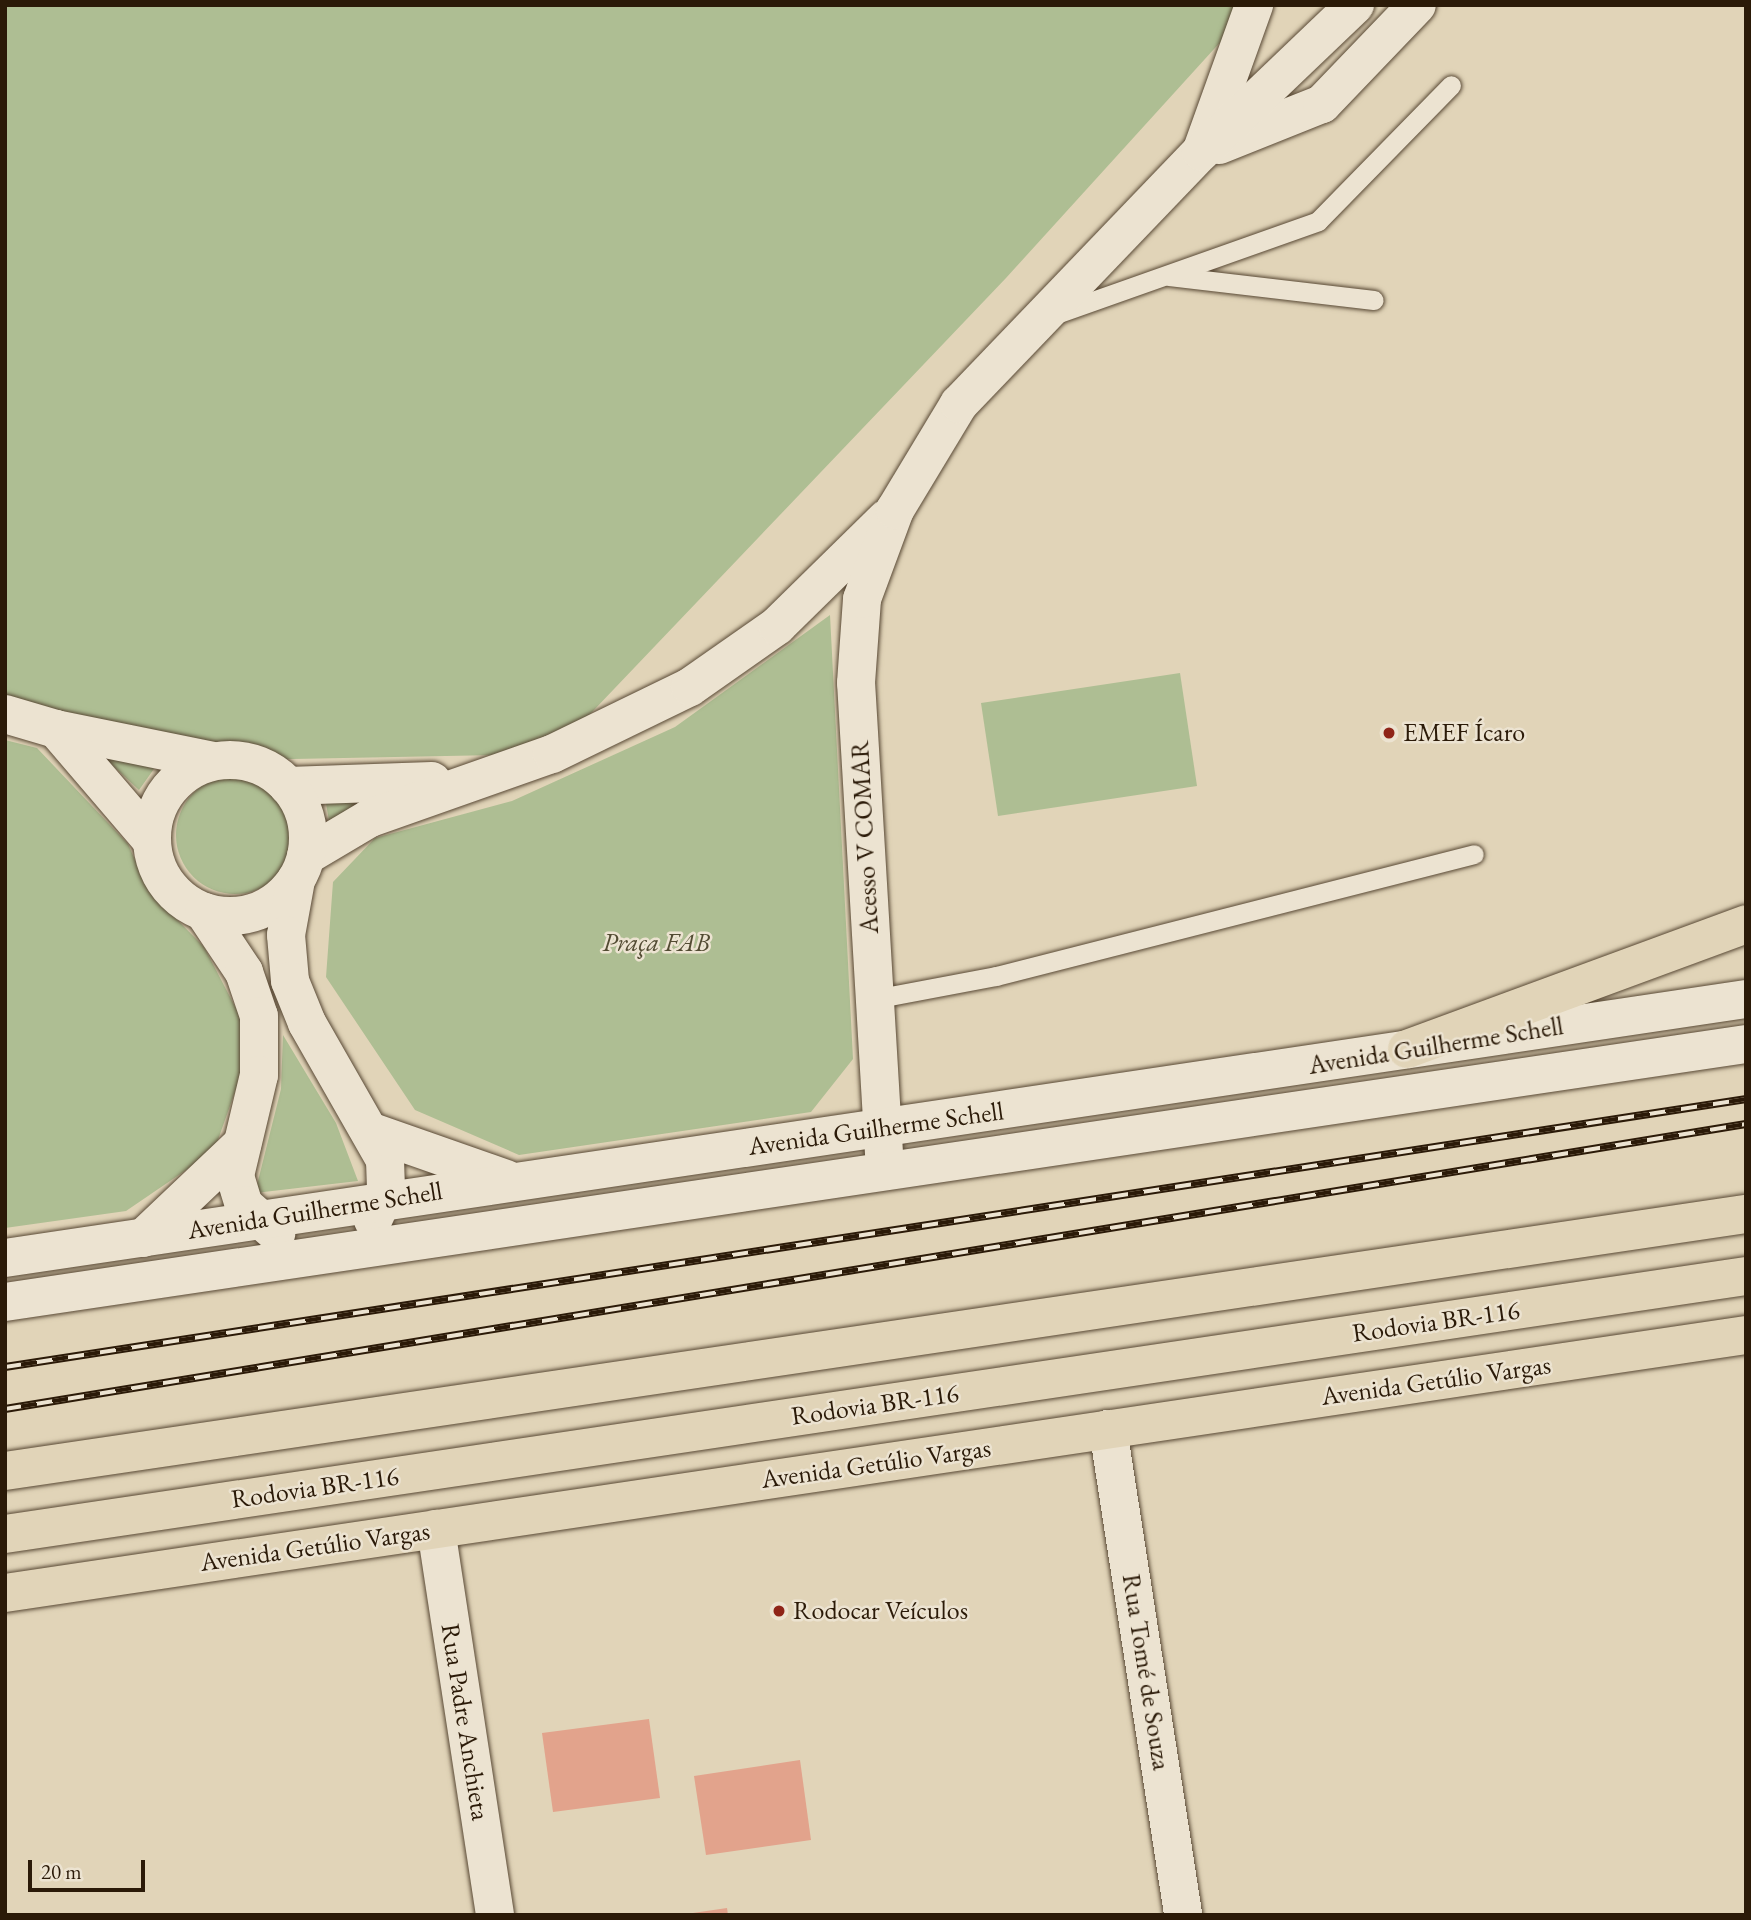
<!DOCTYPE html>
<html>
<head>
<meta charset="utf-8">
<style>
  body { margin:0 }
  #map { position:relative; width:1751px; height:1920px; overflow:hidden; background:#e1d4b8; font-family:"EB Garamond",serif }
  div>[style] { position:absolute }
  .green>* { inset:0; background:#aebe93 }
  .round { border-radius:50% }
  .building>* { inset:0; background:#e2a38c }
  .roads { filter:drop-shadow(0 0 2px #584834) drop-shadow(0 0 2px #584834) }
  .lane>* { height:19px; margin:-9.5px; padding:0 9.5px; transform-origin:9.5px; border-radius:9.5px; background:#ece3d1 }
  .street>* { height:38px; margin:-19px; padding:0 19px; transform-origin:19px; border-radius:19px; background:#ece3d1 }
  .secondary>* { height:38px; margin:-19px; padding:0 19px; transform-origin:19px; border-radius:19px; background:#ece3d1 }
  .secondary>.ring { margin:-19px; padding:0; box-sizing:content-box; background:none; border:38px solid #ece3d1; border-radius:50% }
  .primary>* { height:38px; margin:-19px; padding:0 19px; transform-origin:19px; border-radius:19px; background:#e1d4b8 }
  .highway>* { height:38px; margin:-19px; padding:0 19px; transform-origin:19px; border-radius:19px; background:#e1d4b8 }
  .rail>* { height:8px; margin-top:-4px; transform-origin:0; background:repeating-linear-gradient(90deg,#ece3d1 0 16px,#2b1a08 0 32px); box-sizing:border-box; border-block:2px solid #2b1a08 }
  .dots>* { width:19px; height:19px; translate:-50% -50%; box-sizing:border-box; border:4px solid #ece3d1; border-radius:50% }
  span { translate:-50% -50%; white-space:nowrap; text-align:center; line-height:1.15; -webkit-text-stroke:5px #ece3d1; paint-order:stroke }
  .poi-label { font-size:26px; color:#2b1a08 }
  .left { translate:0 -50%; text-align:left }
  .street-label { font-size:26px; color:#2b1a08 }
  .park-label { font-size:26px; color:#524b32; font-style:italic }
  .frame { position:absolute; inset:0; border:7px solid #2b1a08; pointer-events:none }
  .scale { position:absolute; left:28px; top:1860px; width:117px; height:32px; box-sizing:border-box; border:4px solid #2b1a08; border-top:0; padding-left:9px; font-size:21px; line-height:24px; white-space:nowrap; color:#2b1a08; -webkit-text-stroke:5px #ece3d1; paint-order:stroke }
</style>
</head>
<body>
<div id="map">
  <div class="green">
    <div style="clip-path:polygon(5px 5px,1254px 5px,1006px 278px,552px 754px,143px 762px,156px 766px,139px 790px,109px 762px,5px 726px)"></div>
    <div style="clip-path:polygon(830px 615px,853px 1059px,811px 1112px,519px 1155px,415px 1110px,326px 977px,333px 882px,375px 838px,512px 801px,675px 727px)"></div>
    <div style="clip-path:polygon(1180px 673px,1197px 786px,998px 816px,981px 703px)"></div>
    <div style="clip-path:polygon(5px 740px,37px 748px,128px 844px,148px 890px,204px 947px,253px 1041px,214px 1151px,126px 1211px,5px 1228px)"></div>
    <div class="round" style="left:176px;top:776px;width:118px;height:118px"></div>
    <div style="clip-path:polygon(392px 795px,330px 826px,325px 798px)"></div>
    <div style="clip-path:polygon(283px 1035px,336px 1123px,358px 1181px,255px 1193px,281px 1089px)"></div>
  </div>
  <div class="building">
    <div style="clip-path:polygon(649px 1719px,660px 1798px,553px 1812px,542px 1733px)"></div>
    <div style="clip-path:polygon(800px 1760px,811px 1840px,706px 1855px,694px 1776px)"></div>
    <div style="clip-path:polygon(727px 1908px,728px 1915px,693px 1915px,693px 1913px)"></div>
  </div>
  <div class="roads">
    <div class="lane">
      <div style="left:1169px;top:276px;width:206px;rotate:6.7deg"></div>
      <div style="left:1056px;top:314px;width:278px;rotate:-19.5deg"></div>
      <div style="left:1318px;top:221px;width:190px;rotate:-45.6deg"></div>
      <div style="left:874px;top:999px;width:124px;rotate:-10.7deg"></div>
      <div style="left:996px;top:976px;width:493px;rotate:-14.3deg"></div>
    </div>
    <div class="street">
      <div style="left:1219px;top:145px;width:111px;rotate:-21.7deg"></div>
      <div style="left:1322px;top:104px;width:137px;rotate:-46.2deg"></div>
      <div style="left:1203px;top:147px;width:151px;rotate:-70.2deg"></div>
      <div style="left:288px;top:786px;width:144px;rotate:-2deg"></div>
      <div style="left:306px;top:856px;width:74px;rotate:-30.7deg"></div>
      <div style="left:370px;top:818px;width:193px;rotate:-19.4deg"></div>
      <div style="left:552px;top:754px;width:153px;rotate:-25.9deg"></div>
      <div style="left:690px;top:687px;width:106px;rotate:-35deg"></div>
      <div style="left:777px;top:626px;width:153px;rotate:-44.5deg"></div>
      <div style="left:885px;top:1170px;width:488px;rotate:-93.4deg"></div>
      <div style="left:856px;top:683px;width:84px;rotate:-85.9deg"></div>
      <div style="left:862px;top:599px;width:95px;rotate:-69.7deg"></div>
      <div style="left:895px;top:510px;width:124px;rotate:-58.9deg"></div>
      <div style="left:959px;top:404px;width:349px;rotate:-46.2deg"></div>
      <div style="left:1201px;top:152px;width:213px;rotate:-43.7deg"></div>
      <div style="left:1108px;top:1429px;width:492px;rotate:81.2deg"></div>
      <div style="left:436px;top:1529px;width:390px;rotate:81.3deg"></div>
    </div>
    <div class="secondary">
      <div style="left:5px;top:714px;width:53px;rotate:16.4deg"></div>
      <div style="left:56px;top:729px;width:160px;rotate:11.5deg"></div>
      <div style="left:56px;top:729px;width:146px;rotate:49.4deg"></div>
      <div class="ring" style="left:152px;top:760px;width:118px;height:118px"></div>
      <div style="left:296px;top:880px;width:56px;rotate:100.3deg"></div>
      <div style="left:286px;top:935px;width:46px;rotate:85deg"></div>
      <div style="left:290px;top:981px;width:45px;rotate:68deg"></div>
      <div style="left:307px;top:1023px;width:158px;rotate:60.3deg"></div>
      <div style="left:385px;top:1160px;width:32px;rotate:88deg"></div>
      <div style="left:386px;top:1192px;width:31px;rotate:115deg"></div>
      <div style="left:204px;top:912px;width:72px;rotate:56.3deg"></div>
      <div style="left:244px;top:972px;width:46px;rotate:71.2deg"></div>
      <div style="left:259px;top:1016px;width:59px;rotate:90deg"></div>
      <div style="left:259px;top:1075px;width:104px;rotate:103.4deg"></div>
      <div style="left:235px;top:1176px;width:30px;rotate:73deg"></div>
      <div style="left:244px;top:1205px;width:43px;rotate:41.2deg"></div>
      <div style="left:372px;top:1132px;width:142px;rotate:19.3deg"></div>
      <div style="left:143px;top:1238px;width:137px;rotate:-43.5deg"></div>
      <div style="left:5px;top:1258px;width:1760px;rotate:-8.46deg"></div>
      <div style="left:5px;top:1302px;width:1760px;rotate:-8.43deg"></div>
    </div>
    <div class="primary">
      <div style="left:1407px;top:1049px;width:361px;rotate:-20.2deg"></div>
      <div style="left:5px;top:1593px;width:1760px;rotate:-8.43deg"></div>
    </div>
    <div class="highway">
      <div style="left:5px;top:1471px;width:1760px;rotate:-8.4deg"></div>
      <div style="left:5px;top:1534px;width:1760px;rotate:-8.43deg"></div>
    </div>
  </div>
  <div class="rail">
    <div style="left:5px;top:1367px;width:1762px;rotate:-8.75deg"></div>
    <div style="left:5px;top:1409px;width:1764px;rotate:-9.3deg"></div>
  </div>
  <div class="dots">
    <div style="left:1389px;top:733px;background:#8f2418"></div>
    <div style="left:779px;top:1611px;background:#8f2418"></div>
  </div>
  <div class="poi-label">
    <span class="left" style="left:1403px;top:733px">EMEF Ícaro</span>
    <span class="left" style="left:793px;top:1611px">Rodocar Veículos</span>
  </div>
  <div class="street-label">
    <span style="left:865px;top:837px;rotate:-93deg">Acesso V COMAR</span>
    <span style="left:1436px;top:1046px;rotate:-9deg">Avenida Guilherme Schell</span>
    <span style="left:876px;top:1129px;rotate:-8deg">Avenida Guilherme Schell</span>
    <span style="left:315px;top:1211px;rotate:-9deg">Avenida Guilherme Schell</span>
    <span style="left:1436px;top:1322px;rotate:-8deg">Rodovia BR-116</span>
    <span style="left:1436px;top:1381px;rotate:-8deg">Avenida Getúlio Vargas</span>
    <span style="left:875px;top:1405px;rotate:-8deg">Rodovia BR-116</span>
    <span style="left:876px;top:1464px;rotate:-8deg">Avenida Getúlio Vargas</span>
    <span style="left:315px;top:1488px;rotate:-8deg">Rodovia BR-116</span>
    <span style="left:315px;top:1547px;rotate:-8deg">Avenida Getúlio Vargas</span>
    <span style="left:1146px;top:1672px;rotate:81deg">Rua Tomé de Souza</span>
    <span style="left:465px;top:1722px;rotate:81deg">Rua Padre Anchieta</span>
  </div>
  <div class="park-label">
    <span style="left:656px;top:943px">Praça FAB</span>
  </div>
  <div class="frame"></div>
  <div class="scale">20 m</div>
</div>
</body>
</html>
